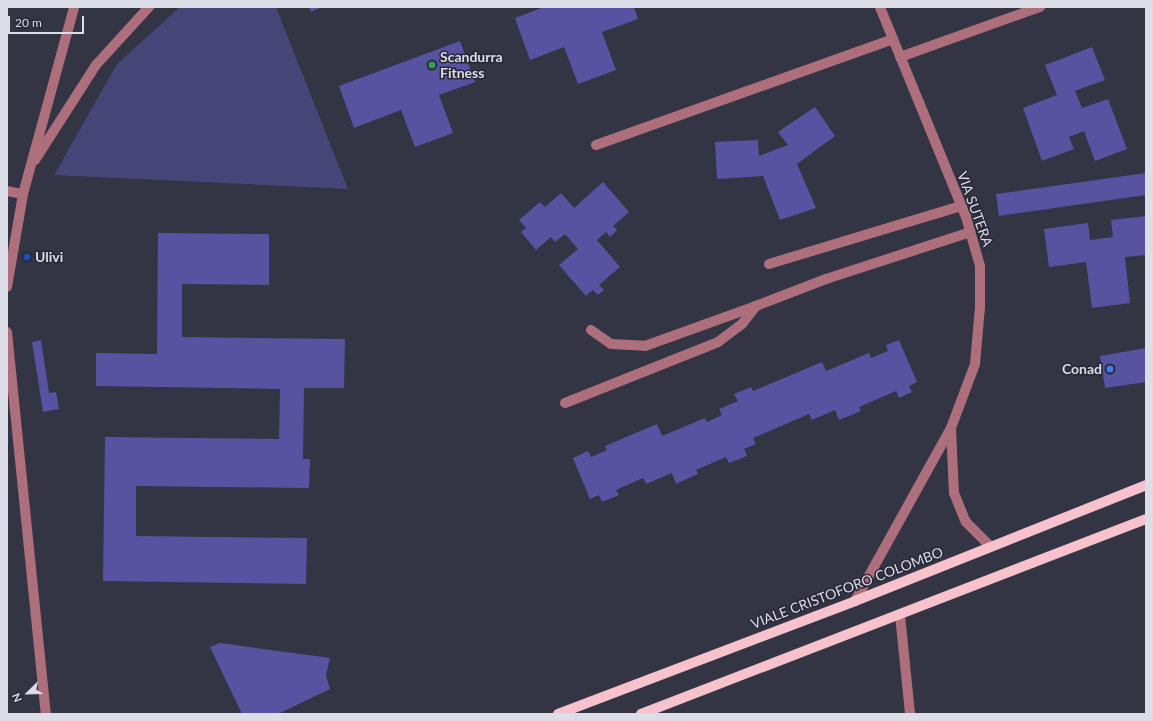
<!DOCTYPE html>
<html>
<head>
<meta charset="utf-8">
<style>
  body { margin:0 }
  #map { position:relative; width:1153px; height:721px; overflow:hidden; background:#333444; font-family:Lato,sans-serif }
  div>[style] { position:absolute }
  .green>* { inset:0; background:#464578 }
  .building>* { inset:0; background:#5753a0 }
  .minor>* { height:10px; margin:-5px; padding:0 5px; transform-origin:5px; border-radius:5px; background:#ae6f7c }
  .major>* { height:10px; margin:-5px; padding:0 5px; transform-origin:5px; border-radius:5px; background:#f7c2cb }
  .dots>* { width:11px; height:11px; translate:-50% -50%; box-sizing:border-box; border:2px solid #29293a; border-radius:50% }
  span { translate:-50% -50%; white-space:nowrap; text-align:center; line-height:1.15; -webkit-text-stroke:3px #29293a; paint-order:stroke }
  .poi-label { font-size:14px; color:#dddde8; font-weight:700 }
  .left { translate:0 -50%; text-align:left }
  .right { translate:-100% -50%; text-align:right }
  .street-label { font-size:14px; color:#dddde8 }
  .frame { position:absolute; inset:0; border:8px solid #dddde8; pointer-events:none }
  .north { position:absolute; left:8px; top:673px; width:40px; height:40px; -webkit-text-stroke:3px #29293a; paint-order:stroke; rotate:247deg; font-size:11px; font-weight:700; line-height:16px; text-align:center; color:#dddde8 }
  .north::after { content:''; display:block; margin:auto; width:14px; height:18px; background:#dddde8; clip-path:polygon(50% 0,100% 100%,50% 72%,0 100%) }
  .scale { position:absolute; left:8px; top:16px; width:76px; height:18px; box-sizing:border-box; border:2px solid #dddde8; border-top:0; padding-left:5px; font-size:12px; line-height:14px; white-space:nowrap; color:#dddde8; -webkit-text-stroke:3px #29293a; paint-order:stroke }
</style>
</head>
<body>
<div id="map">
  <div class="green">
    <div style="clip-path:polygon(180px 7px,276px 7px,348px 189px,54px 175px,117px 64px)"></div>
  </div>
  <div class="building">
    <div style="clip-path:polygon(309px 7px,322px 7px,311px 12px)"></div>
    <div style="clip-path:polygon(544px 7px,634px 7px,638px 19px,602px 32px,616px 70px,578px 84px,564px 47px,530px 60px,515px 18px)"></div>
    <div style="clip-path:polygon(460px 41px,475px 82px,439px 95px,453px 133px,415px 147px,401px 110px,354px 128px,339px 86px)"></div>
    <div style="clip-path:polygon(1092px 47px,1105px 80px,1075px 91px,1082px 108px,1108px 99px,1127px 149px,1095px 161px,1084px 131px,1069px 137px,1074px 149px,1042px 161px,1023px 108px,1057px 95px,1045px 65px)"></div>
    <div style="clip-path:polygon(815px 107px,835px 136px,797px 164px,816px 208px,780px 220px,763px 176px,717px 179px,715px 142px,758px 140px,759px 156px,788px 145px,778px 132px)"></div>
    <div style="clip-path:polygon(1146px 173px,1146px 195px,999px 216px,996px 194px)"></div>
    <div style="clip-path:polygon(603px 182px,629px 212px,613px 226px,617px 230px,610px 237px,606px 232px,597px 240px,620px 267px,599px 285px,604px 290px,598px 295px,593px 290px,586px 296px,559px 265px,578px 249px,565px 234px,555px 242px,551px 237px,536px 250px,521px 232px,526px 228px,519px 220px,540px 202px,545px 207px,561px 193px,574px 208px)"></div>
    <div style="clip-path:polygon(1146px 216px,1146px 255px,1125px 257px,1130px 303px,1092px 308px,1086px 262px,1049px 267px,1044px 229px,1088px 223px,1090px 240px,1113px 237px,1111px 220px)"></div>
    <div style="clip-path:polygon(158px 233px,269px 234px,269px 285px,182px 284px,182px 337px,345px 339px,344px 388px,304px 388px,303px 459px,310px 459px,309px 488px,136px 486px,136px 536px,307px 538px,306px 584px,103px 581px,105px 437px,279px 439px,280px 389px,96px 386px,96px 353px,157px 354px)"></div>
    <div style="clip-path:polygon(41px 340px,49px 393px,56px 392px,59px 409px,43px 412px,32px 342px)"></div>
    <div style="clip-path:polygon(899px 340px,917px 382px,909px 386px,912px 392px,899px 398px,896px 391px,859px 407px,861px 411px,839px 420px,835px 410px,812px 420px,809px 414px,753px 438px,756px 444px,744px 449px,747px 456px,729px 463px,726px 457px,696px 470px,698px 474px,676px 484px,672px 473px,646px 484px,643px 478px,616px 490px,619px 495px,602px 502px,599px 495px,590px 499px,573px 458px,588px 451px,591px 457px,607px 450px,605px 446px,657px 424px,662px 436px,705px 418px,707px 422px,722px 415px,719px 409px,738px 401px,734px 394px,751px 387px,753px 391px,822px 362px,826px 371px,869px 353px,871px 358px,888px 351px,886px 345px)"></div>
    <div style="clip-path:polygon(1146px 348px,1146px 382px,1105px 388px,1100px 356px)"></div>
    <div style="clip-path:polygon(220px 643px,330px 658px,326px 675px,330px 689px,278px 714px,242px 714px,210px 647px)"></div>
  </div>
  <div class="minor">
    <div style="left:900px;top:57px;width:149px;rotate:-19.7deg"></div>
    <div style="left:596px;top:145px;width:315px;rotate:-19.6deg"></div>
    <div style="left:35px;top:160px;width:113px;rotate:-57.3deg"></div>
    <div style="left:96px;top:65px;width:79px;rotate:-47.6deg"></div>
    <div style="left:7px;top:191px;width:16px;rotate:11deg"></div>
    <div style="left:769px;top:264px;width:201px;rotate:-16.8deg"></div>
    <div style="left:7px;top:287px;width:94px;rotate:-80.2deg"></div>
    <div style="left:23px;top:194px;width:194px;rotate:-74.7deg"></div>
    <div style="left:591px;top:330px;width:24px;rotate:35deg"></div>
    <div style="left:611px;top:344px;width:34px;rotate:3deg"></div>
    <div style="left:645px;top:346px;width:118px;rotate:-19.8deg"></div>
    <div style="left:7px;top:332px;width:384px;rotate:84.2deg"></div>
    <div style="left:565px;top:403px;width:165px;rotate:-21.7deg"></div>
    <div style="left:718px;top:342px;width:30px;rotate:-37deg"></div>
    <div style="left:742px;top:324px;width:23px;rotate:-52deg"></div>
    <div style="left:756px;top:306px;width:75px;rotate:-21.1deg"></div>
    <div style="left:826px;top:279px;width:152px;rotate:-18deg"></div>
    <div style="left:951px;top:428px;width:65px;rotate:87.4deg"></div>
    <div style="left:954px;top:493px;width:31px;rotate:68deg"></div>
    <div style="left:966px;top:522px;width:34px;rotate:45deg"></div>
    <div style="left:855px;top:601px;width:198px;rotate:-61deg"></div>
    <div style="left:951px;top:428px;width:68px;rotate:-69.4deg"></div>
    <div style="left:975px;top:364px;width:57px;rotate:-85deg"></div>
    <div style="left:980px;top:307px;width:41px;rotate:-90deg"></div>
    <div style="left:980px;top:266px;width:51px;rotate:-105.9deg"></div>
    <div style="left:966px;top:217px;width:227px;rotate:-112.3deg"></div>
    <div style="left:900px;top:615px;width:100px;rotate:84.2deg"></div>
  </div>
  <div class="major">
    <div style="left:558px;top:714px;width:318px;rotate:-20.8deg"></div>
    <div style="left:855px;top:601px;width:313px;rotate:-21.7deg"></div>
    <div style="left:641px;top:714px;width:541px;rotate:-21.11deg"></div>
  </div>
  <div class="dots">
    <div style="left:432px;top:65px;background:#2e9e5b"></div>
    <div style="left:27px;top:257px;background:#1a4fb4"></div>
    <div style="left:1110px;top:369px;background:#3f7fe0"></div>
  </div>
  <div class="poi-label">
    <span class="left" style="left:440px;top:65px">Scandurra<br>Fitness</span>
    <span class="left" style="left:35px;top:257px">Ulivi</span>
    <span class="right" style="left:1102px;top:369px">Conad</span>
  </div>
  <div class="street-label">
    <span style="left:975px;top:209px;rotate:70deg">VIA SUTERA</span>
    <span style="left:847px;top:588px;rotate:-21deg">VIALE CRISTOFORO COLOMBO</span>
  </div>
  <div class="frame"></div>
  <div class="north">N</div>
  <div class="scale">20 m</div>
</div>
</body>
</html>
